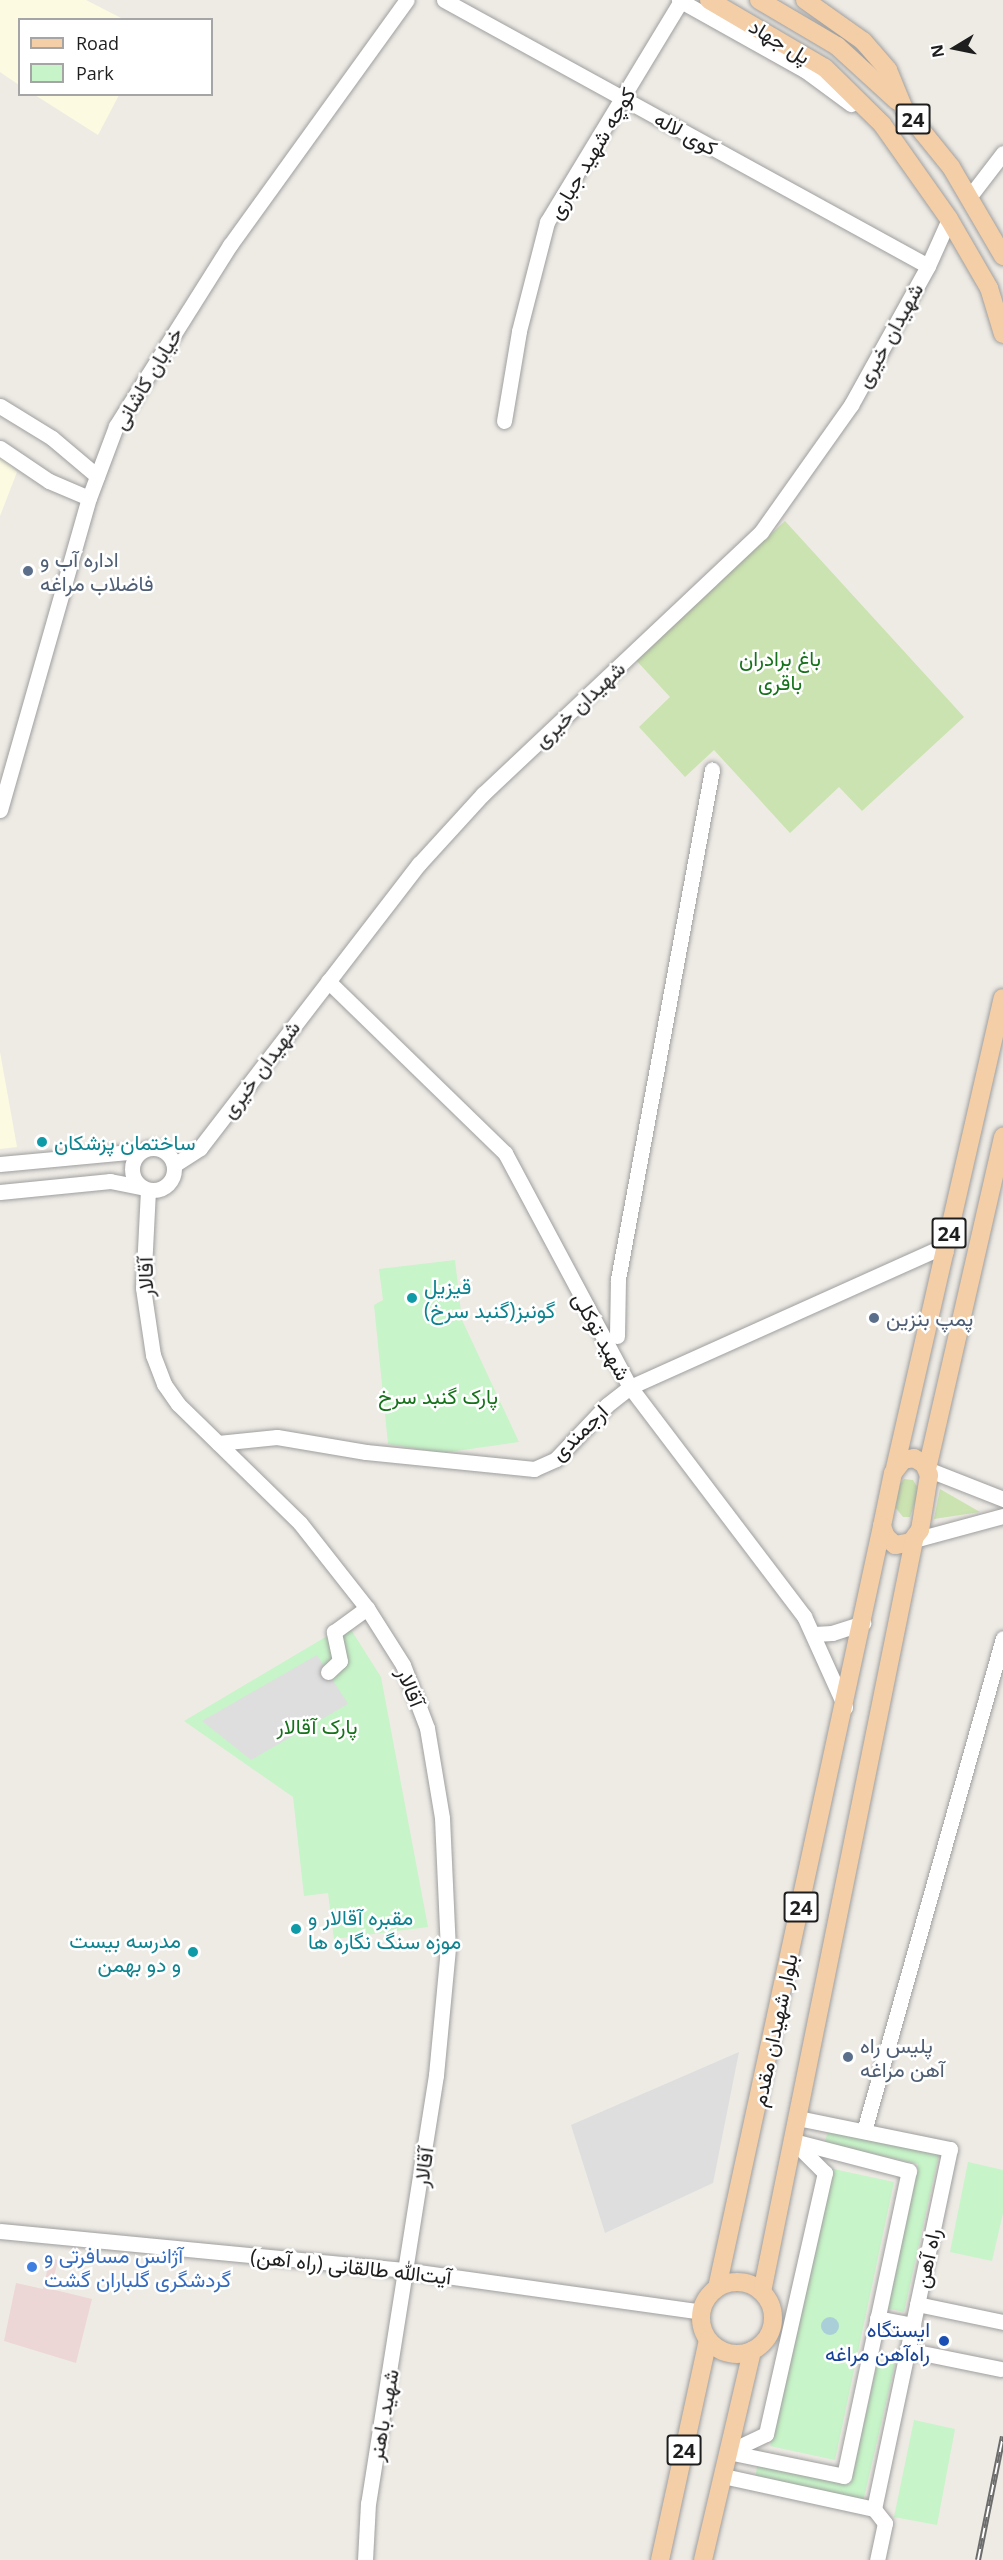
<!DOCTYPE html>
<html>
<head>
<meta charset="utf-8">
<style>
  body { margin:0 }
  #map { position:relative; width:1003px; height:2560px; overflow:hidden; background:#eeebe5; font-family:"Open Sans",Vazirmatn,sans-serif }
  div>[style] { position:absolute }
  .commercial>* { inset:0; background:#edd6d6 }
  .education>* { inset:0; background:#fcfbe1 }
  .grass>* { inset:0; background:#cbe3b0 }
  .park>* { inset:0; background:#c7f4c8 }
  .parking>* { inset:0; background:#dedede }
  .water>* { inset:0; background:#aacfd8 }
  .round { border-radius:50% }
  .roads { filter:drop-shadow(0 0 2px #9f9f9f) drop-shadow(0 0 2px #9f9f9f) }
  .minor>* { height:15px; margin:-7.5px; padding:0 7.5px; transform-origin:7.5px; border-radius:7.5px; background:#fff }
  .minor>.ring { margin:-7.5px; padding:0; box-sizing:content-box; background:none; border:15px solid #fff; border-radius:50% }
  .major>* { height:18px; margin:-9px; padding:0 9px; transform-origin:9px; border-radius:9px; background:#f3cea6 }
  .major>.ring { margin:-9px; padding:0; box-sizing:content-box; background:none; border:18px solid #f3cea6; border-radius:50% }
  .rail>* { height:6px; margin-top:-3px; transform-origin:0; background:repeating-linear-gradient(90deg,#fff 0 11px,#6c6c6c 0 22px); box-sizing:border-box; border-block:2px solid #6c6c6c }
  .dots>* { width:16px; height:16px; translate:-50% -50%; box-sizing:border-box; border:3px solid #fff; border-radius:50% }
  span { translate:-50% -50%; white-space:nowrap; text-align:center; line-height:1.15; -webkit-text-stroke:5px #fff; paint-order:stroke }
  .shield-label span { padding:2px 4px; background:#fff; border:2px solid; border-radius:4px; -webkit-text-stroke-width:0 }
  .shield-label { font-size:20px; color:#1e1e1e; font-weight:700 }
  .street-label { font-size:21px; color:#1e1e1e }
  .service-label { font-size:21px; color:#4e5e75 }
  .left { translate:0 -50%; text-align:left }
  .park-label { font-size:21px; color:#16721a }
  .culture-label { font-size:21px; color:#0d838f }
  .right { translate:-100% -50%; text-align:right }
  .shop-label { font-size:21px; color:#366cbe }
  .transit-label { font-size:21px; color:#164399 }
  .legend { position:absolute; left:18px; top:18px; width:195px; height:78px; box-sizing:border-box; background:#fff; border:2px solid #a5a5a5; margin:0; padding:8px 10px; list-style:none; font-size:18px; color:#1e1e1e }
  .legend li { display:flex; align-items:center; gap:12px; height:30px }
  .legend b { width:30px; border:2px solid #a5a5a5 }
  .north { position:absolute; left:925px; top:18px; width:60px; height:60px; -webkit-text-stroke:4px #fff; paint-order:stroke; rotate:260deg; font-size:16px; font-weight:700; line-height:24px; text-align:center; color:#1e1e1e }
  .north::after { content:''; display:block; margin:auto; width:21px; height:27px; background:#1e1e1e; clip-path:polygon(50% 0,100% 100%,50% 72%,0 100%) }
</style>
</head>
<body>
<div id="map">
  <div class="commercial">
    <div style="clip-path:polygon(50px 2258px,58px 2260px,51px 2289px,92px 2299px,76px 2363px,4px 2341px,16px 2283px,43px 2289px)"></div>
  </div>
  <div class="education">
    <div style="clip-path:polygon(0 0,86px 0,123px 19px,20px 20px,19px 85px,0 72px)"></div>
    <div style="clip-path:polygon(35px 95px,119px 95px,98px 135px)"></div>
    <div style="clip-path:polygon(0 454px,17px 472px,0 516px)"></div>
    <div style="clip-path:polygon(0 1052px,17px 1147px,0 1149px)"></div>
  </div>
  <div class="grass">
    <div style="clip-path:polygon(785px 521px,964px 717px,862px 811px,839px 787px,790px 833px,714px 750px,685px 777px,639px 727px,670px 697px,635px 659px)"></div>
    <div style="clip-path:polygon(904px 1479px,913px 1480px,919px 1490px,910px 1517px,903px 1517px,895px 1507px,899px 1485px)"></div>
    <div style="clip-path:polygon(940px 1489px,980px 1512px,934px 1519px)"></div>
  </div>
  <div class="park">
    <div style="clip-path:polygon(455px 1260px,462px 1320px,519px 1442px,442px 1453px,388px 1444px,374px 1305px,383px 1300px,379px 1269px)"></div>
    <div style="clip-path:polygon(343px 1617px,381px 1677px,428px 1927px,334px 1939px,328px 1893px,304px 1896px,293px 1797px,184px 1721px,334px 1632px)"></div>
    <div style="clip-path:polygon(828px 2129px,939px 2154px,904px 2312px,886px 2308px,918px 2164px,825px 2143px)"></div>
    <div style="clip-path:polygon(968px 2162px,1003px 2170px,1003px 2213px,992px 2261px,950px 2252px)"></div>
    <div style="clip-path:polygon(829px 2168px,894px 2182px,835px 2460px,770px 2446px)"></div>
    <div style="clip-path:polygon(878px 2360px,895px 2364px,863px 2502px,755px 2477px,758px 2463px,850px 2485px)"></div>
    <div style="clip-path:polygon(914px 2420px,955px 2429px,937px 2525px,894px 2517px)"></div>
  </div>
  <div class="parking">
    <div style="clip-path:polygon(317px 1655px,348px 1704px,251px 1760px,202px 1721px)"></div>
    <div style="clip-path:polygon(739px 2052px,713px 2183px,605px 2233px,571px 2125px)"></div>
  </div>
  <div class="water">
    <div class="round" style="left:821px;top:2317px;width:18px;height:18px"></div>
  </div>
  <div class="roads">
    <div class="minor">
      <div style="left:444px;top:0;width:552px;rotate:28.79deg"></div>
      <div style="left:679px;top:0;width:145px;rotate:29.2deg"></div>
      <div style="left:806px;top:71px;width:56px;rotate:36.3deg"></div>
      <div style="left:970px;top:196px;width:54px;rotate:-52.5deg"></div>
      <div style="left:0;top:406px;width:61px;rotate:31.6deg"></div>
      <div style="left:52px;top:438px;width:59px;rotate:40.2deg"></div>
      <div style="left:504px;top:421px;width:91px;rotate:-80.5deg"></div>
      <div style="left:519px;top:331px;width:113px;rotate:-75.6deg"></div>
      <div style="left:547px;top:222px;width:258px;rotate:-58.8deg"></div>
      <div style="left:0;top:448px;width:59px;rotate:34deg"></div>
      <div style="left:49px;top:481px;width:43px;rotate:23deg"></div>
      <div style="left:0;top:810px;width:324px;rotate:-74.1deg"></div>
      <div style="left:89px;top:498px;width:77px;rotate:-69.4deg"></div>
      <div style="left:116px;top:426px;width:214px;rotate:-57.8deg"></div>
      <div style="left:230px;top:245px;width:302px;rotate:-54.2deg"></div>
      <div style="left:328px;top:981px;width:247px;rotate:44.2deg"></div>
      <div style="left:505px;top:1153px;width:265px;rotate:61.9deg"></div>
      <div style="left:630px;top:1387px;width:288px;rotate:52.8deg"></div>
      <div style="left:804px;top:1616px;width:100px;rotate:65.7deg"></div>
      <div class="ring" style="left:132px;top:1148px;width:27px;height:27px"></div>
      <div style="left:0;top:1164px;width:142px;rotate:-5.3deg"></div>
      <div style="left:174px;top:1165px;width:31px;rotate:-33deg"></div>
      <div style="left:200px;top:1148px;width:359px;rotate:-52.4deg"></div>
      <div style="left:419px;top:864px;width:95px;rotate:-47.6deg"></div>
      <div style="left:483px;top:794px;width:382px;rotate:-43.3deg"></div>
      <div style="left:761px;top:532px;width:156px;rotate:-54.7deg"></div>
      <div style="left:851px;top:405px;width:159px;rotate:-61deg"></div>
      <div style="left:928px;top:266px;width:51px;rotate:-65.9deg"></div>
      <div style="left:148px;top:1190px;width:98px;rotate:92.9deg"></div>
      <div style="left:143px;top:1288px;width:68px;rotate:81.5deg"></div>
      <div style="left:153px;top:1355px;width:31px;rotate:69deg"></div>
      <div style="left:164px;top:1384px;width:24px;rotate:55deg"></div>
      <div style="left:178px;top:1404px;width:170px;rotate:44.3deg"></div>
      <div style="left:300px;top:1523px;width:108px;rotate:51.8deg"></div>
      <div style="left:367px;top:1608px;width:67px;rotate:57.7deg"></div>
      <div style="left:403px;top:1665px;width:67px;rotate:69.1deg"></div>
      <div style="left:427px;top:1728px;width:91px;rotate:80.5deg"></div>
      <div style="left:442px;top:1818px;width:130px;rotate:87.4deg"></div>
      <div style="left:448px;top:1948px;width:128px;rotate:95.4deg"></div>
      <div style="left:436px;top:2075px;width:433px;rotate:99deg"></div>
      <div style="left:368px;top:2503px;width:57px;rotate:93deg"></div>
      <div style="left:0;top:1192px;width:111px;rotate:-5.7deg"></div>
      <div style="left:110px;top:1181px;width:33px;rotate:11deg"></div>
      <div style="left:617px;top:1336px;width:57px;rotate:-89deg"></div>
      <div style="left:618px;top:1279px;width:518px;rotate:-79.54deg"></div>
      <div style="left:218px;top:1443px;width:59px;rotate:-5.8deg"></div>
      <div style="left:277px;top:1437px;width:90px;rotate:9.6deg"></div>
      <div style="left:366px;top:1452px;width:169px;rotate:5.8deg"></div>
      <div style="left:534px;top:1469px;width:24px;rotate:-24deg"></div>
      <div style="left:556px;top:1459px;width:74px;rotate:-46.6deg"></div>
      <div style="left:607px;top:1405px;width:29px;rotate:-38deg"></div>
      <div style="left:630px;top:1387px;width:337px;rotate:-24.2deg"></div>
      <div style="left:937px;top:1249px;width:9px;rotate:21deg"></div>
      <div style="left:927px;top:1469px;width:82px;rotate:21.5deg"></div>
      <div style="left:914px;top:1540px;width:92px;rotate:-15.1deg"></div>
      <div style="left:814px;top:1634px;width:18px;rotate:-3deg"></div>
      <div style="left:832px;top:1633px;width:33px;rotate:-18deg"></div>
      <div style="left:328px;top:1672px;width:16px;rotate:-43deg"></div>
      <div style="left:340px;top:1661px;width:30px;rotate:-102deg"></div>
      <div style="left:334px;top:1632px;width:41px;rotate:-36deg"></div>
      <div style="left:864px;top:2131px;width:512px;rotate:-74.25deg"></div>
      <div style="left:0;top:2231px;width:406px;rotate:5.5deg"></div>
      <div style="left:404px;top:2270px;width:300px;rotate:8deg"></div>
      <div style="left:917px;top:2304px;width:88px;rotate:11.8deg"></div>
      <div style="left:877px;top:2318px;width:37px;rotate:11deg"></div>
      <div style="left:907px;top:2350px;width:95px;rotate:11.5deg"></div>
      <div style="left:728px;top:2452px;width:118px;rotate:11.7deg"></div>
      <div style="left:844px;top:2476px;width:312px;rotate:-78deg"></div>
      <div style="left:909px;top:2171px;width:120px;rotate:-165.5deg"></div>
      <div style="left:728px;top:2452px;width:42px;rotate:-25.3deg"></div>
      <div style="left:766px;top:2434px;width:268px;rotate:-77.3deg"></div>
      <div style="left:825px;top:2173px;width:44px;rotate:-135deg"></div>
      <div style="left:723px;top:2476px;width:155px;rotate:12.3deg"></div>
      <div style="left:874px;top:2509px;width:368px;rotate:-78.1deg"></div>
      <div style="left:950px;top:2149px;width:155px;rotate:-168.5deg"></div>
      <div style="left:874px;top:2509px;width:18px;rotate:52deg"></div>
      <div style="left:885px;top:2523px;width:38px;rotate:102deg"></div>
    </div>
    <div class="major">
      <div style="left:709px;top:0;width:134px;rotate:30.4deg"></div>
      <div style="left:825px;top:68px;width:80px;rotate:44.5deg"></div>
      <div style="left:882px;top:124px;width:116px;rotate:54.8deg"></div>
      <div style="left:949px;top:219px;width:80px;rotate:59.9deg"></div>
      <div style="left:989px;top:288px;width:48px;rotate:73.1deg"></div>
      <div style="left:759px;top:0;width:91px;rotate:30.5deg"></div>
      <div style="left:837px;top:46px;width:81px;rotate:42.5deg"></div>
      <div style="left:805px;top:0;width:71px;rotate:35.3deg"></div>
      <div style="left:863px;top:41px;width:38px;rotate:49deg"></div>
      <div style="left:888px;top:70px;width:42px;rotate:67.7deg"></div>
      <div style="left:904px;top:109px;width:75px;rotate:51deg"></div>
      <div style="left:951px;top:167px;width:103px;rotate:59.7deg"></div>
      <div style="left:914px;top:1458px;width:12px;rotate:31deg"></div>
      <div style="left:924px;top:1464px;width:12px;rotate:66deg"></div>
      <div style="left:929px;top:1475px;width:56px;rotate:99.3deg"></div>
      <div style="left:920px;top:1530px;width:15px;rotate:127deg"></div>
      <div style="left:911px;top:1542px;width:16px;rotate:169deg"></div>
      <div style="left:895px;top:1545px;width:12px;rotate:-138deg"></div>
      <div style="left:886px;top:1537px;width:12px;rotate:-110deg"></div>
      <div style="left:882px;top:1526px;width:54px;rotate:-78.3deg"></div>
      <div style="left:893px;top:1473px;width:16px;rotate:-52deg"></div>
      <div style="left:903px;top:1460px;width:11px;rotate:-10deg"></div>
      <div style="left:895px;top:1468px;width:482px;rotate:-77.1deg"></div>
      <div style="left:927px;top:1469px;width:341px;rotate:-77.1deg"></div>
      <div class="ring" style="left:701px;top:2282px;width:54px;height:54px"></div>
      <div style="left:717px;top:2288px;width:780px;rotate:-77.78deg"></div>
      <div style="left:762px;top:2292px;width:767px;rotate:-78.57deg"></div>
      <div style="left:660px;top:2560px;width:225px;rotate:-77.7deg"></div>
      <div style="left:703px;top:2560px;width:215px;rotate:-76.8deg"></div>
    </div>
  </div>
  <div class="rail">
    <div style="left:978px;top:2560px;width:126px;rotate:-78.6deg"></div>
  </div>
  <div class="dots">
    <div style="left:28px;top:571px;background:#5c6f8a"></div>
    <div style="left:42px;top:1142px;background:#0f9aa8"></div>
    <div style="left:412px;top:1298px;background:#0f9aa8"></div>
    <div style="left:874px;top:1318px;background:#5c6f8a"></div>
    <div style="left:296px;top:1929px;background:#0f9aa8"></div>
    <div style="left:193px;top:1952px;background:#0f9aa8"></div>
    <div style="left:848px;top:2057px;background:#5c6f8a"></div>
    <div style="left:32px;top:2267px;background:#3f7fe0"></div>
    <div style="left:944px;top:2341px;background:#1a4fb4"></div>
  </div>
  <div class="shield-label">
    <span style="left:913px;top:119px">24</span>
    <span style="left:949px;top:1233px">24</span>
    <span style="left:801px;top:1907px">24</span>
    <span style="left:684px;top:2450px">24</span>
  </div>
  <div class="street-label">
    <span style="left:780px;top:41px;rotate:31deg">پل جهاد</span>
    <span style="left:686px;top:133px;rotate:29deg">کوی لاله</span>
    <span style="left:591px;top:153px;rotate:-59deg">کوچه شهید جباری</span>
    <span style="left:889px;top:335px;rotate:-61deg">شهیدان خیری</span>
    <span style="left:147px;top:378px;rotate:-59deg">خیابان کاشانی</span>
    <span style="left:579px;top:704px;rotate:-43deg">شهیدان خیری</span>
    <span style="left:260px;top:1069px;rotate:-53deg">شهیدان خیری</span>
    <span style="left:145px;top:1277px;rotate:-91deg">آقالار</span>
    <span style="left:602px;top:1336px;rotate:61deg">شهید توکلی</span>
    <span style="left:579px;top:1432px;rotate:-44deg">ارجمندی</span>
    <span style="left:411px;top:1687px;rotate:68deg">آقالار</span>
    <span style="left:774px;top:2030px;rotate:-78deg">بلوار شهیدان مقدم</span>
    <span style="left:423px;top:2167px;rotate:-82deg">آقالار</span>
    <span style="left:927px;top:2258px;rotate:-78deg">راه آهن</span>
    <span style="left:351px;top:2266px;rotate:6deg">(راه آهن) آیت‌الله طالقانی</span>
    <span style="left:383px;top:2415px;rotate:-80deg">شهید باهنر</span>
  </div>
  <div class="service-label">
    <span class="left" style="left:40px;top:571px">اداره آب و<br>فاضلاب مراغه</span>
    <span class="left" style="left:886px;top:1318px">پمپ بنزین</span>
    <span class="left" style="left:860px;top:2057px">پلیس راه<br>آهن مراغه</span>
  </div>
  <div class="park-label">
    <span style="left:780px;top:670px">باغ برادران<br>باقری</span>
    <span style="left:438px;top:1396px">پارک گنبد سرخ</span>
    <span style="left:317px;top:1726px">پارک آقالار</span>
  </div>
  <div class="culture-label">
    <span class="left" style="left:54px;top:1142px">ساختمان پزشکان</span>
    <span class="left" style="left:424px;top:1298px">قیزیل<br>گونبز(گنبد سرخ)</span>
    <span class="left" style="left:308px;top:1929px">مقبره آقالار و<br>موزه سنگ نگاره ها</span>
    <span class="right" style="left:181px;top:1952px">مدرسه بیست<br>و دو بهمن</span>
  </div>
  <div class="shop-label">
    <span class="left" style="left:44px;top:2267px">آژانس مسافرتی و<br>گردشگری گلباران گشت</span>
  </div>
  <div class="transit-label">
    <span class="right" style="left:930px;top:2341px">ایستگاه<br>راه‌آهن مراغه</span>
  </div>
  <ul class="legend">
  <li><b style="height:8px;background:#f3cea6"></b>Road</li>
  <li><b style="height:16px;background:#c7f4c8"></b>Park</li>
  </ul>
  <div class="north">N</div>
</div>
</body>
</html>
